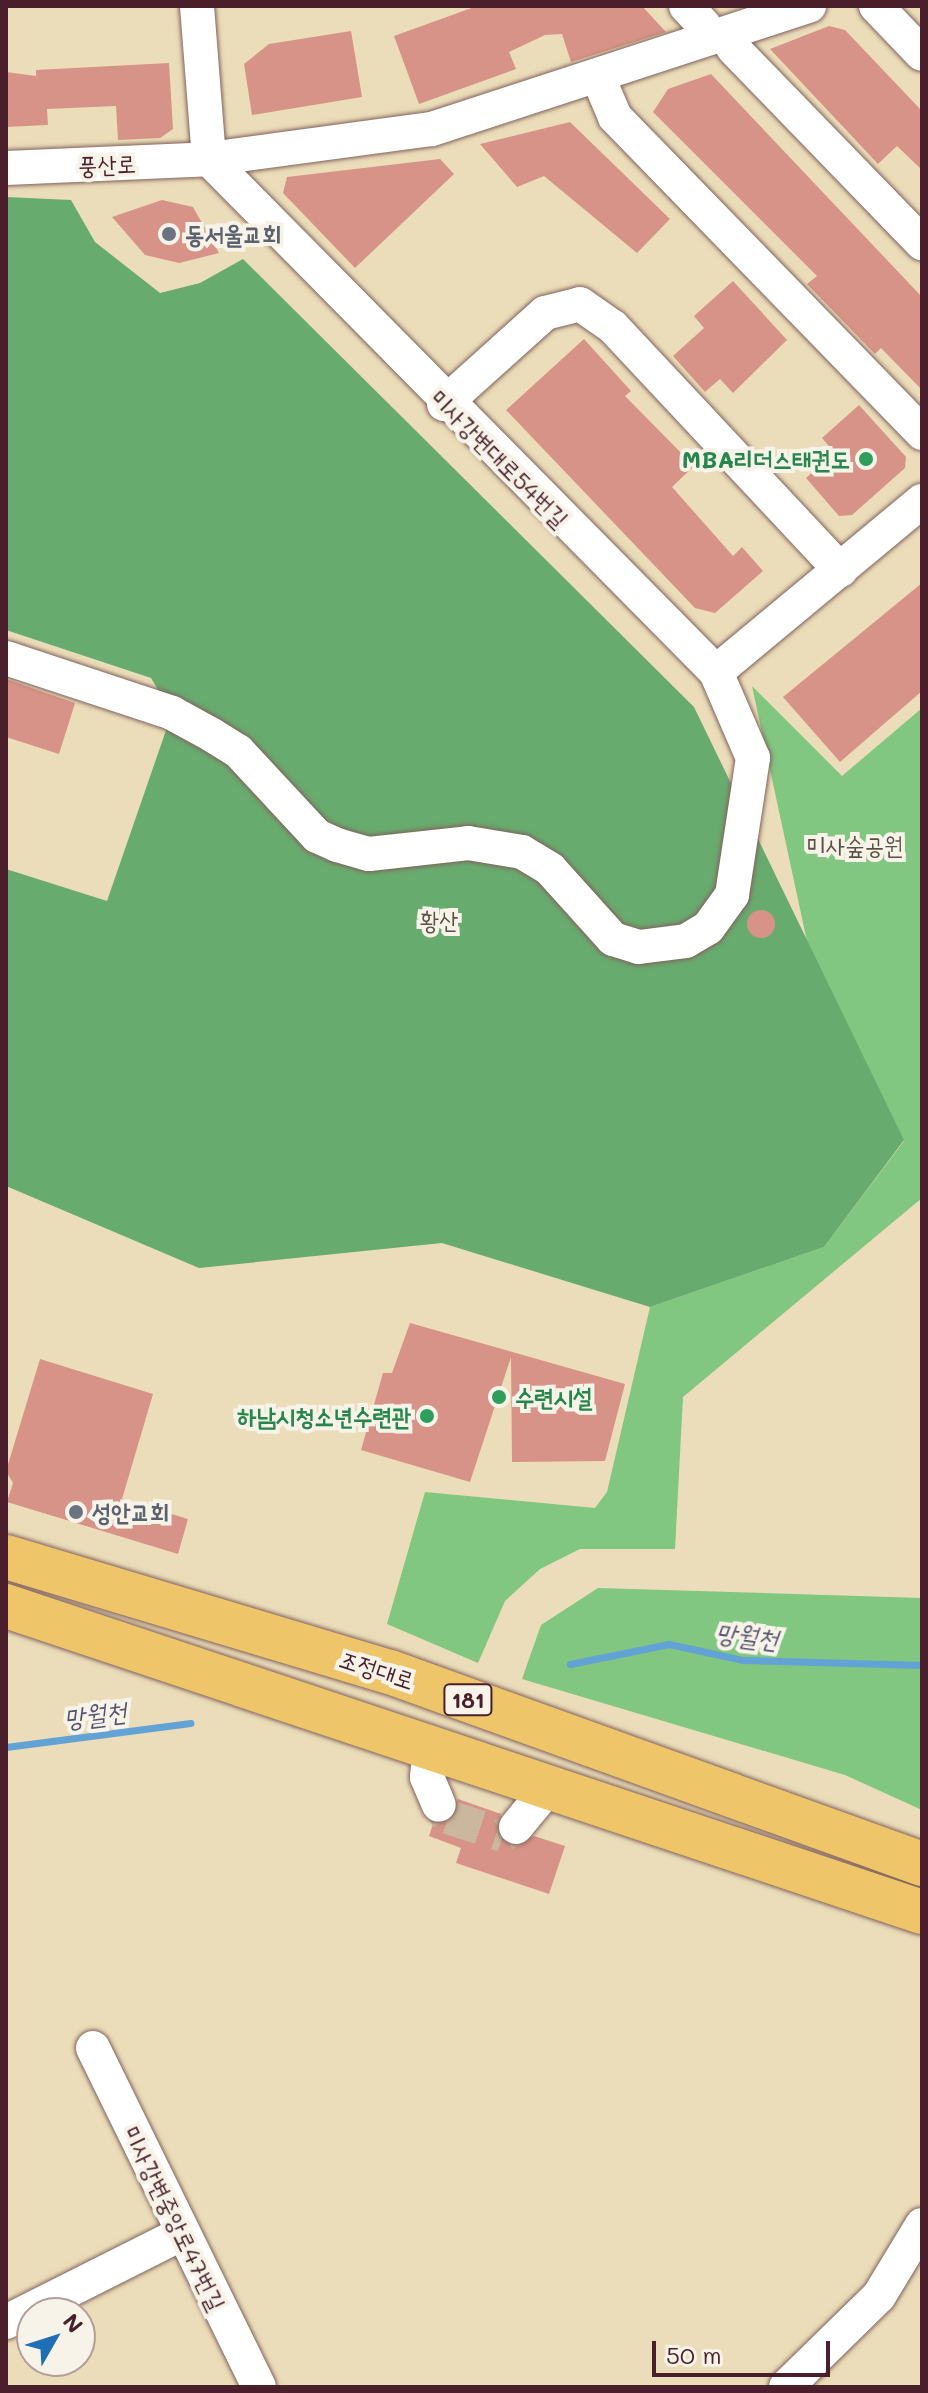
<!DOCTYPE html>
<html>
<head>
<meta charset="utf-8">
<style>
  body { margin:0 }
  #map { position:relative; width:928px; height:2393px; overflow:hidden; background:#ebddb9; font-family:Mali,"Poor Story",sans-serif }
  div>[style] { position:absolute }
  .green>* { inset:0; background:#81c681 }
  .forest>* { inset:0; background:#68ab6f }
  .stream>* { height:7px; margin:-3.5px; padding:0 3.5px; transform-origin:3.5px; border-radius:3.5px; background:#63a2d5 }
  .building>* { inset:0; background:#d79387 }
  .round { border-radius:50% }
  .minor-tunnel>* { height:34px; margin-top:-17px; transform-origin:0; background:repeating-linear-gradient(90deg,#cbb79d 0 34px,transparent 0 51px) }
  .roads { filter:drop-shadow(0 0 2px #82625d) drop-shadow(0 0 2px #82625d) }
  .minor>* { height:34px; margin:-17px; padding:0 17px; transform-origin:17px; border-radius:17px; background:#fff }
  .major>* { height:44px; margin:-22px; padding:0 22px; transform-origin:22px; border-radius:22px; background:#eec569 }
  .dots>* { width:22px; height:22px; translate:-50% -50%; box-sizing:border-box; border:4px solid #f7f3e8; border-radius:50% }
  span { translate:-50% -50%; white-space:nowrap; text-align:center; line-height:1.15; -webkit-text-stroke:8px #f7f3e8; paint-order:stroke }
  .shield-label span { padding:2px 6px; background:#f7f3e8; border:2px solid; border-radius:6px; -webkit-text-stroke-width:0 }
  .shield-label { font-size:22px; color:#4a1f2b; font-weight:700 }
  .street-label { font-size:24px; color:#4a1f2b }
  .worship-label { font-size:24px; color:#5b616d; font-weight:700 }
  .left { translate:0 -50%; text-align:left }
  .leisure-label { font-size:24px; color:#27864d; font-weight:700 }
  .right { translate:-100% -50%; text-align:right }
  .park-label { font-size:24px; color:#5a5145 }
  .water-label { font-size:26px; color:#54536f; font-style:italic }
  .frame { position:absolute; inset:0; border:8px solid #4a1f2b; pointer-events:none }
  .north { position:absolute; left:16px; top:2297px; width:80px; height:80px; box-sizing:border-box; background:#f7f3e8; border:2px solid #b29e9c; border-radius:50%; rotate:51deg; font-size:22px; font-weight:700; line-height:32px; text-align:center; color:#4a1f2b }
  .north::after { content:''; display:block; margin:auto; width:28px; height:36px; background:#1f6fb2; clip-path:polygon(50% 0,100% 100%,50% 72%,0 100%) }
  .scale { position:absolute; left:652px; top:2341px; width:178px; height:36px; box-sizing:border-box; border:4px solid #4a1f2b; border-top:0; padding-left:10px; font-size:24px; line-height:28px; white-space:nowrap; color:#4a1f2b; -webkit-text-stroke:6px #f7f3e8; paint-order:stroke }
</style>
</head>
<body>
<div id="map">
  <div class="green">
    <div style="clip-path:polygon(752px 686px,842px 776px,922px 708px,922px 1198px,683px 1397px,675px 1549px,580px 1549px,540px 1569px,505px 1601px,478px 1663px,387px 1624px,425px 1492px,595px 1508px,607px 1492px,650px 1307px,824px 1247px,904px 1141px,808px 946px)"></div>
    <div style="clip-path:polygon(598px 1588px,922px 1598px,922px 1810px,845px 1775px,522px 1679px,541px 1625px)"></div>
  </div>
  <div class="forest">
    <div style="clip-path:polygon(6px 197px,71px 200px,95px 242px,160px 293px,200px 283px,243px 259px,694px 707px,904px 1140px,824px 1247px,650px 1307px,442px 1243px,199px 1268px,6px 1186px,6px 869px,107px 901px,172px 713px,151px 678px,6px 630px)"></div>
  </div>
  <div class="stream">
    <div style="left:570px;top:1664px;width:101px;rotate:-11.4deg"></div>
    <div style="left:669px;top:1644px;width:76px;rotate:12.2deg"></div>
    <div style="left:743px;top:1660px;width:179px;rotate:1.6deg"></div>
    <div style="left:6px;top:1747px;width:186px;rotate:-7.4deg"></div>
  </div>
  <div class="building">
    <div style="clip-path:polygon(477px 6px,642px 6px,666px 32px,571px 62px,562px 34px,545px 35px,509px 52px,516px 69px,419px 104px,394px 36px)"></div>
    <div style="clip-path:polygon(829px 26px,845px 30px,922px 111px,922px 170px,897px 146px,878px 164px,770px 49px)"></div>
    <div style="clip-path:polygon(351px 31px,362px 97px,252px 115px,244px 64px,269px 44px)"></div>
    <div style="clip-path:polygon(169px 63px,173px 129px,160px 138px,118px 140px,116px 106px,47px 109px,48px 125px,6px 127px,6px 72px,36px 76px,36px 70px)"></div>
    <div style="clip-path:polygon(711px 74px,922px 297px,922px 390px,881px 348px,875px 354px,807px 284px,817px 276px,653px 112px,668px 89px)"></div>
    <div style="clip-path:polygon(570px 122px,670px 219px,637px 253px,544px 176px,517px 187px,480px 144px)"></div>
    <div style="clip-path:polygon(440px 159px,454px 174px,355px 268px,283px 193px,287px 177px)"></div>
    <div style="clip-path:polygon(162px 200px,193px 207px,219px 253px,179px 263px,145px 255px,112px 217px)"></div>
    <div style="clip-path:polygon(733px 281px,787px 340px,733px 393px,720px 379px,705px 392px,673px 356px,704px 328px,694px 316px)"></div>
    <div style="clip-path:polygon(584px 339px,631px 391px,625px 396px,694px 466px,672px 487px,733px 556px,742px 547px,763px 571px,715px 613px,695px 608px,506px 410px)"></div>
    <div style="clip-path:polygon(859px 405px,906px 457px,905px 468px,852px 515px,839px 516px,806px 478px,835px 453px,822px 438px)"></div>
    <div style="clip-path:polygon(922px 583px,922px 691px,840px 762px,783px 697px)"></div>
    <div style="clip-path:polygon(6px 679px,75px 703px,59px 754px,6px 737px)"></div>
    <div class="round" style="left:747px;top:910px;width:28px;height:28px"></div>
    <div style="clip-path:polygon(410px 1323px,625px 1384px,605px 1461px,512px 1462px,511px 1357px,470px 1482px,361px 1450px,383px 1373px,392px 1373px)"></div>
    <div style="clip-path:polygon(40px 1359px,153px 1394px,122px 1499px,188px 1519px,178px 1554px,7px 1502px,13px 1483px,6px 1471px)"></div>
    <div style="clip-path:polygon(458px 1799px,501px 1814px,497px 1833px,512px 1846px,534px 1836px,565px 1846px,549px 1894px,456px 1863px,461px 1848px,429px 1836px,433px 1824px,454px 1818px)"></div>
  </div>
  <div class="minor-tunnel">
    <div style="left:439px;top:1805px;width:15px;rotate:53deg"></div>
    <div style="left:448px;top:1817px;width:58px;rotate:18.1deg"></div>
    <div style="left:503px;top:1835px;width:15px;rotate:-32deg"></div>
  </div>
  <div class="roads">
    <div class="minor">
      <div style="left:197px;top:6px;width:153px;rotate:85.5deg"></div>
      <div style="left:209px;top:159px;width:721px;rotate:45.34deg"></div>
      <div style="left:686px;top:6px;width:26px;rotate:47deg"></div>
      <div style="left:876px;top:6px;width:66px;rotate:46.2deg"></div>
      <div style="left:733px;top:48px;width:272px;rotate:45.9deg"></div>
      <div style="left:598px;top:77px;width:43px;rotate:67deg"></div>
      <div style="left:615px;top:117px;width:441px;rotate:45.8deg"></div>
      <div style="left:6px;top:168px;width:203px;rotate:-2.5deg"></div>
      <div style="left:209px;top:159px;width:225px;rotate:-7.7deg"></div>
      <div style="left:432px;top:129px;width:397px;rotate:-18.1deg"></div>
      <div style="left:444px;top:404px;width:136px;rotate:-42deg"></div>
      <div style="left:545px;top:313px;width:36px;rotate:-14deg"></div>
      <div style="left:580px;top:304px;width:40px;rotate:34.9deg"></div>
      <div style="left:613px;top:327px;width:333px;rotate:46.9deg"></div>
      <div style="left:6px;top:658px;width:175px;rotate:18.3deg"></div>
      <div style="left:172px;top:713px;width:46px;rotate:28.8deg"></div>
      <div style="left:212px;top:735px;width:31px;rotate:32deg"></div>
      <div style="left:238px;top:751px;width:116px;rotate:47.1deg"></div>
      <div style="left:317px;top:836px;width:22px;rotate:24deg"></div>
      <div style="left:337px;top:845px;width:33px;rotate:16deg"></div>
      <div style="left:369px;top:854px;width:100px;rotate:-6.3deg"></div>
      <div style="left:468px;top:843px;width:55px;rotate:9.5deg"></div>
      <div style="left:522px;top:852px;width:33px;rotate:31deg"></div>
      <div style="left:550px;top:869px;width:94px;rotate:48deg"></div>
      <div style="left:613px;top:939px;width:27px;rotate:17deg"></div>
      <div style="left:639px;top:947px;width:47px;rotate:-7.3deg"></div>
      <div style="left:686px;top:941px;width:26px;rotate:-31deg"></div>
      <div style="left:708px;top:928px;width:41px;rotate:-54deg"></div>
      <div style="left:732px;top:895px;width:139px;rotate:-81.3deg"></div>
      <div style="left:753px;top:758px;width:94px;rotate:-113.3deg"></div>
      <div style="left:716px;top:672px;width:268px;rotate:-39.7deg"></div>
      <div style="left:430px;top:1748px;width:29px;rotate:96deg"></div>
      <div style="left:427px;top:1777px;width:30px;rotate:67deg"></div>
      <div style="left:516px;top:1827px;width:52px;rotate:-50.5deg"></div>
      <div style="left:93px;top:2048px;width:377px;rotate:63.9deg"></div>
      <div style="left:6px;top:2322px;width:196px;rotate:-26.7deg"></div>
      <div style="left:786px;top:2387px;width:130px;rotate:-44.4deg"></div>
      <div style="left:879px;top:2296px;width:83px;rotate:-58.8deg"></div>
    </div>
    <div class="major">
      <div style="left:6px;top:1557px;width:401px;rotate:16.7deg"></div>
      <div style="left:390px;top:1672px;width:566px;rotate:19.84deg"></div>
      <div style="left:6px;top:1606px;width:966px;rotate:18.47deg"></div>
    </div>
  </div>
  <div class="dots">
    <div style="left:169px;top:234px;background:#6b7280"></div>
    <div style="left:866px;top:459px;background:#2e9e5b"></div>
    <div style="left:499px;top:1397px;background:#2e9e5b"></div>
    <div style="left:427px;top:1416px;background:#2e9e5b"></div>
    <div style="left:76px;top:1512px;background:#6b7280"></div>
  </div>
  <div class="shield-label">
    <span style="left:468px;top:1700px">181</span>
  </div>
  <div class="street-label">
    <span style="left:107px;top:164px;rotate:-2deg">풍산로</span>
    <span style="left:500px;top:458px;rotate:45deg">미사강변대로54번길</span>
    <span style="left:377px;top:1669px;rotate:18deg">조정대로</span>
    <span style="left:175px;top:2218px;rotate:64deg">미사강변중앙로47번길</span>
  </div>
  <div class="worship-label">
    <span class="left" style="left:185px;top:234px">동서울교회</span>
    <span class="left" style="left:92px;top:1512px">성안교회</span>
  </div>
  <div class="leisure-label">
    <span class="right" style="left:850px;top:459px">MBA리더스태권도</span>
    <span class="left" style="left:515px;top:1397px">수련시설</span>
    <span class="right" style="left:411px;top:1416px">하남시청소년수련관</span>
  </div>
  <div class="park-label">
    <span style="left:855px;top:845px">미사숲공원</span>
    <span style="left:439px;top:920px">황산</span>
  </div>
  <div class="water-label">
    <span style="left:747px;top:1636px;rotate:7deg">망월천</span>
    <span style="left:95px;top:1715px;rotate:-7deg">망월천</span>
  </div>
  <div class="frame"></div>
  <div class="north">N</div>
  <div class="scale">50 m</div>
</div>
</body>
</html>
